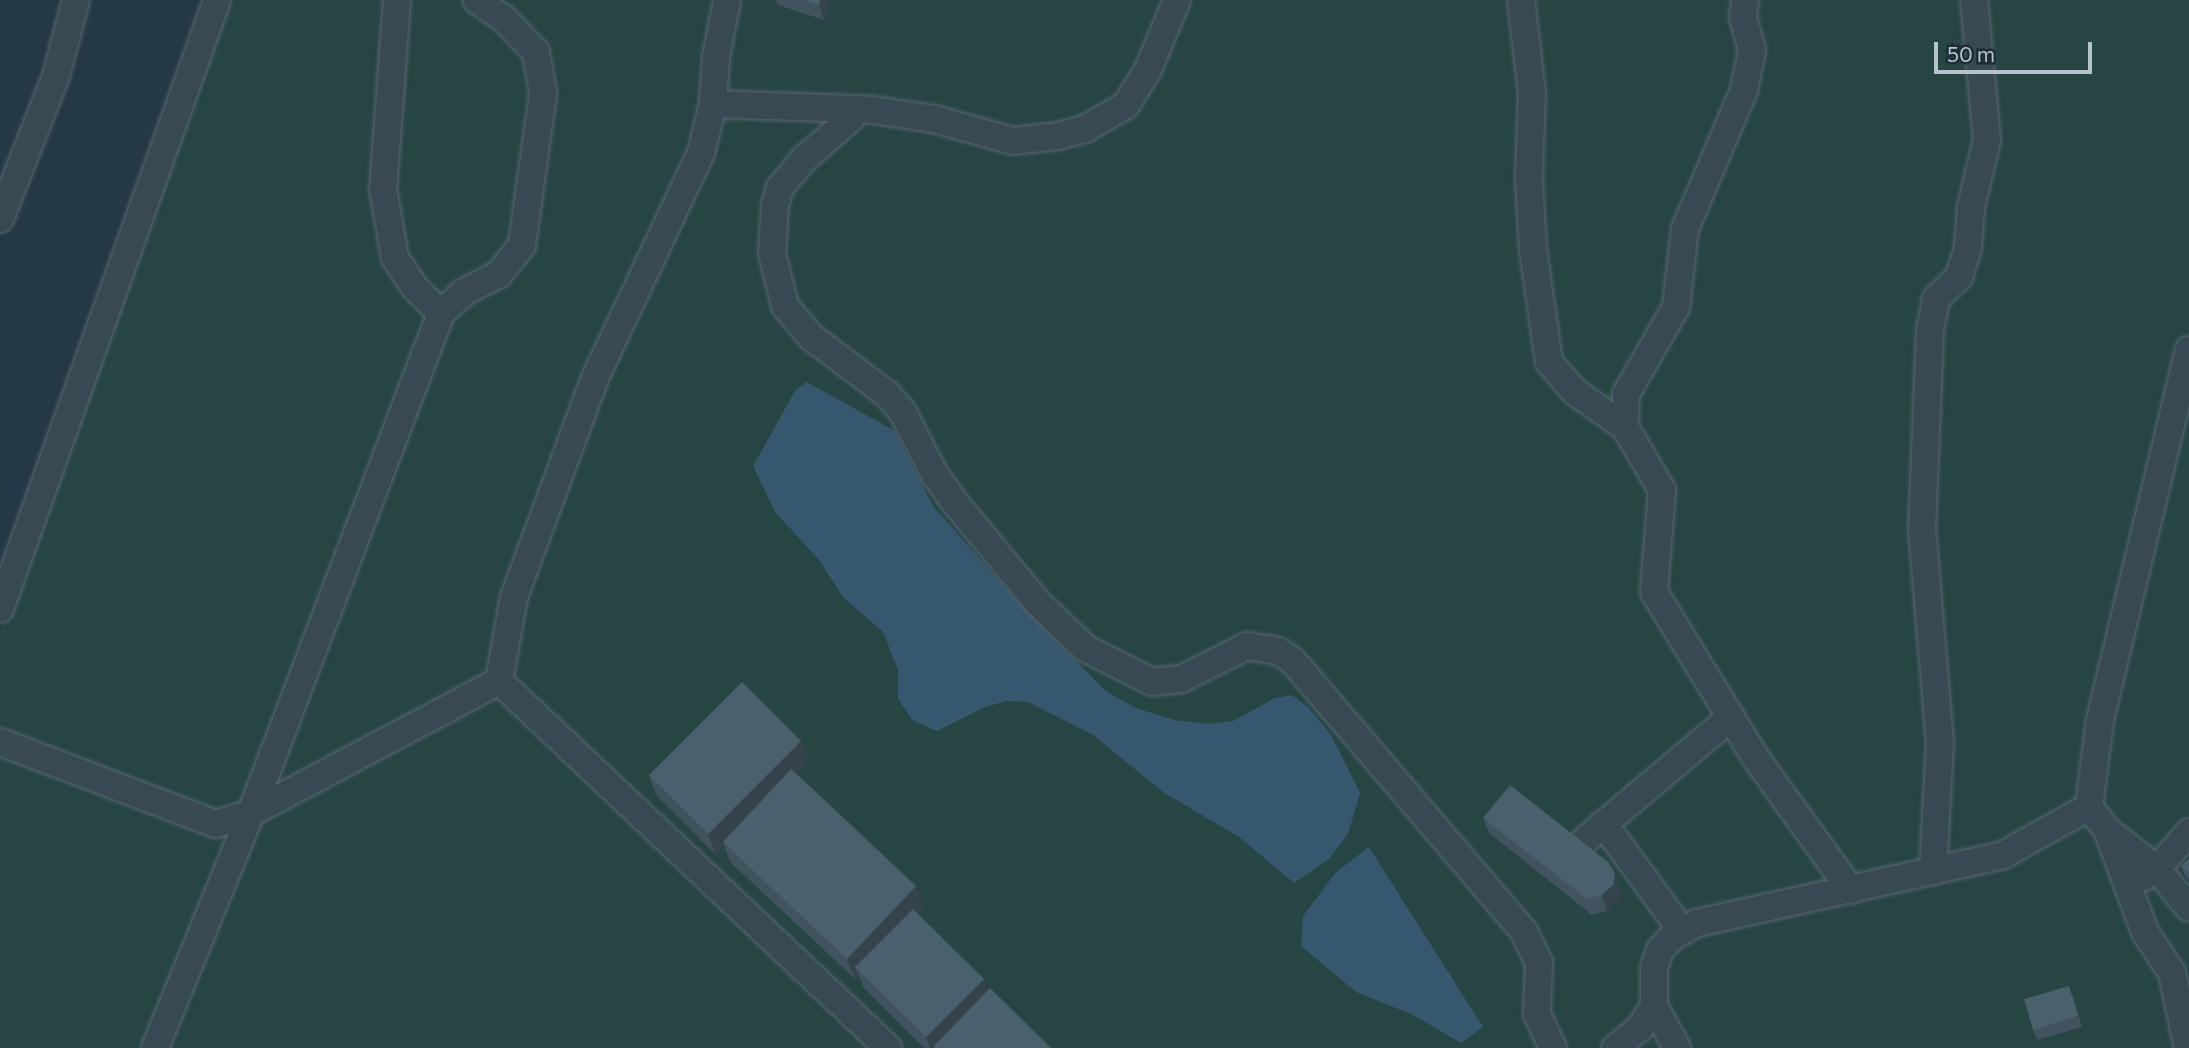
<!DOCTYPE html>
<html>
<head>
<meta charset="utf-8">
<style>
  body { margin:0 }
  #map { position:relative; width:2189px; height:1048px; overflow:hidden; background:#243845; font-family:Commissioner,sans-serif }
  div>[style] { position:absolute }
  .green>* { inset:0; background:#264543 }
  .water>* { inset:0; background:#36576d }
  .roads { filter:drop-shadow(0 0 2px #576671) drop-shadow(0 0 2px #576671) }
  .minor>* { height:26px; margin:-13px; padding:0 13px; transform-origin:13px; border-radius:13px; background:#384954 }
  .wall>* { inset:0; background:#40535e }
  .shaded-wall>* { inset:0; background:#34434c }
  .building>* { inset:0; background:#4a606d }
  span { translate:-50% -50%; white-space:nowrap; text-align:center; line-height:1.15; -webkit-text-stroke:5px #1d2e39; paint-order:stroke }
  .scale { position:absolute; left:1934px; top:42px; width:158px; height:32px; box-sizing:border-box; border:4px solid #b6c3cd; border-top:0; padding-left:9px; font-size:21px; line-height:24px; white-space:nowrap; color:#b6c3cd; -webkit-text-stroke:5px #1d2e39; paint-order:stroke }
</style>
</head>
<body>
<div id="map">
  <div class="green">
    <div style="clip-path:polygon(225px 0,2189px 0,2189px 1048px,0 1048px,0 631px)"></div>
  </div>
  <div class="water">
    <div style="clip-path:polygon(807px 382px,895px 431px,933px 506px,1019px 603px,1106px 691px,1136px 708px,1174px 720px,1208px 724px,1233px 721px,1275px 698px,1292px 695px,1308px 707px,1331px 735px,1360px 793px,1348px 834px,1329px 859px,1294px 883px,1239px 837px,1163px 792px,1093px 735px,1028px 702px,1006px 701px,983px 708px,937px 731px,912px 720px,898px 699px,898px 670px,883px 632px,843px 597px,819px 560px,775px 512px,753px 466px,796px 389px)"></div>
    <div style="clip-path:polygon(1369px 847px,1483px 1027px,1461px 1043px,1413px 1015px,1356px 992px,1301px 946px,1303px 916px,1336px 872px)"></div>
  </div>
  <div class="roads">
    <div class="minor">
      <div style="left:397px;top:0;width:190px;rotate:94.2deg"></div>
      <div style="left:383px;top:189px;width:70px;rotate:80.1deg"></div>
      <div style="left:395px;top:258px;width:37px;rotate:56deg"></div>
      <div style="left:416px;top:289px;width:35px;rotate:44deg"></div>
      <div style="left:1521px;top:0;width:94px;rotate:83.3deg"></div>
      <div style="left:1532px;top:93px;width:87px;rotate:92deg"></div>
      <div style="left:1529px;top:180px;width:69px;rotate:86.7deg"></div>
      <div style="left:1533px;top:249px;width:114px;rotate:81.9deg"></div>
      <div style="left:1549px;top:362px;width:40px;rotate:49deg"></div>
      <div style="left:1575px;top:392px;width:61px;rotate:35deg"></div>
      <div style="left:1745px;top:0;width:17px;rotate:97deg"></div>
      <div style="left:1743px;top:17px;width:34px;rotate:75deg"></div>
      <div style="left:1752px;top:50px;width:41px;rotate:101.3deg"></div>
      <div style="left:1744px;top:90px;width:151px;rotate:113deg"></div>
      <div style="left:1685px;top:229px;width:79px;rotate:96.6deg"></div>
      <div style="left:1676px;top:307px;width:100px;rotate:119.9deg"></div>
      <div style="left:1626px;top:394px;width:33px;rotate:92deg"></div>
      <div style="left:1625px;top:427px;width:73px;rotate:59.6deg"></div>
      <div style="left:1662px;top:490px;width:102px;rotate:94.5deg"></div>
      <div style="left:1654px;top:592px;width:193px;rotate:58.5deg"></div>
      <div style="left:1755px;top:757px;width:164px;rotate:54.2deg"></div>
      <div style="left:713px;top:104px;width:160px;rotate:2.1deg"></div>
      <div style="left:873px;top:110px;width:62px;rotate:8.4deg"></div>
      <div style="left:934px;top:119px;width:82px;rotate:15.6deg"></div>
      <div style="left:1013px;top:141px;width:45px;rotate:-6.3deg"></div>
      <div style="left:1058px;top:136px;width:28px;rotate:-15deg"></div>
      <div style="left:1085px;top:129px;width:48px;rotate:-30.3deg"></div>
      <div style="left:1126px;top:105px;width:39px;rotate:-58deg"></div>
      <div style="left:1147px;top:72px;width:78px;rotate:-67.4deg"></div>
      <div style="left:854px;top:109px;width:11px;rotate:112deg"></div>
      <div style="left:850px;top:119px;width:61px;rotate:139deg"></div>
      <div style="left:804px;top:159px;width:38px;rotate:130deg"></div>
      <div style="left:780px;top:188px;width:18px;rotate:106deg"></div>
      <div style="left:775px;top:205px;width:48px;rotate:93.6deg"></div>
      <div style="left:772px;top:253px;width:55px;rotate:76.2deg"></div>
      <div style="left:785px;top:306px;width:39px;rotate:50deg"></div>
      <div style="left:810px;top:336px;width:96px;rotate:37deg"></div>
      <div style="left:887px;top:394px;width:23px;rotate:49deg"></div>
      <div style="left:902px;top:411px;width:72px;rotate:62.7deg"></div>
      <div style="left:935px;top:475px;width:36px;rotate:54deg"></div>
      <div style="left:956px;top:504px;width:129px;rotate:50.4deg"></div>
      <div style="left:1038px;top:603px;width:65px;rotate:43.8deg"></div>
      <div style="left:1085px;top:648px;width:75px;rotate:26.9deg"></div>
      <div style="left:1152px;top:682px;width:29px;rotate:-6deg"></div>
      <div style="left:1181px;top:679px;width:74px;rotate:-26.6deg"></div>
      <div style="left:1247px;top:646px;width:31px;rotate:9deg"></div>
      <div style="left:1278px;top:651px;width:17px;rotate:33deg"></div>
      <div style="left:1292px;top:660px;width:358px;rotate:49.5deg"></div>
      <div style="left:1524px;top:932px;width:34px;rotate:64deg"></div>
      <div style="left:1539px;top:963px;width:51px;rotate:92.2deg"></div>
      <div style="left:1537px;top:1014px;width:38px;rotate:65deg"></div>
      <div style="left:0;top:219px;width:154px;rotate:-68.6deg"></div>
      <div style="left:56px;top:76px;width:79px;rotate:-75.3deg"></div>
      <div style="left:0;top:609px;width:647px;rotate:-70.39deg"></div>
      <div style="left:499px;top:681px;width:535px;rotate:43.33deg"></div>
      <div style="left:0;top:742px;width:231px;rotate:20.8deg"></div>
      <div style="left:216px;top:824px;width:37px;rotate:-17deg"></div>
      <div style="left:251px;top:813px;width:281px;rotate:-28deg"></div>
      <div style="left:499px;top:681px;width:85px;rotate:-79.9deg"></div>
      <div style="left:514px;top:597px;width:233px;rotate:-69.7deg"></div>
      <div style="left:595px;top:378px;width:249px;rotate:-64.8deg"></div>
      <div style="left:701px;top:153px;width:50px;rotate:-76.2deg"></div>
      <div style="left:713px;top:104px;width:47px;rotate:-86.3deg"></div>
      <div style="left:716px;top:57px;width:58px;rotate:-79.1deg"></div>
      <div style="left:2108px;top:831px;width:62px;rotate:37.8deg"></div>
      <div style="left:2157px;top:869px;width:50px;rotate:50.6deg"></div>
      <div style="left:1583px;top:842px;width:28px;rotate:-41deg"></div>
      <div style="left:1933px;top:871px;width:128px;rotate:-86.9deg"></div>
      <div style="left:1940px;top:743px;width:214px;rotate:-94.8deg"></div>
      <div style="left:1922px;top:530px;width:200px;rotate:-87.7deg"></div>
      <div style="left:1930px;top:330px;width:32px;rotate:-79deg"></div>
      <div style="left:1936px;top:299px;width:32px;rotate:-44deg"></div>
      <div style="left:1959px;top:277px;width:30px;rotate:-73deg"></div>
      <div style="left:1968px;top:248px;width:41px;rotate:-85.8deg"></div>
      <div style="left:1971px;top:207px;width:69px;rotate:-76.6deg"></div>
      <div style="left:1987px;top:140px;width:141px;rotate:-95.3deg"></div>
      <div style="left:2144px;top:877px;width:15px;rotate:-32deg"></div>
      <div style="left:2157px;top:869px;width:49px;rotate:-49.1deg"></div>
      <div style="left:1682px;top:931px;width:132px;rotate:-126.1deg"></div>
      <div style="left:1604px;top:824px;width:166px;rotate:-40.1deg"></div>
      <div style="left:1654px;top:1006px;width:48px;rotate:61.3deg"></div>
      <div style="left:155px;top:1048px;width:254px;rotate:-67.8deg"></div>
      <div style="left:251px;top:813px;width:535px;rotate:-69.19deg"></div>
      <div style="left:441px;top:313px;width:31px;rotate:-42deg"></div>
      <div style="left:464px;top:292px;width:38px;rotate:-27deg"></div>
      <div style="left:498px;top:275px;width:38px;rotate:-51deg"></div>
      <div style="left:522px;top:245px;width:153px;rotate:-82.1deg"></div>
      <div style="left:543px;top:93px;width:42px;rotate:-99.7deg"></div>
      <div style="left:536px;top:52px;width:47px;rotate:-134.1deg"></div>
      <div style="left:503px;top:18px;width:32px;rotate:-146deg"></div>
      <div style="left:1615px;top:1048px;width:32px;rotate:-39deg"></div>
      <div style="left:1640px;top:1028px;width:26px;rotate:-58deg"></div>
      <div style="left:1654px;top:1006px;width:38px;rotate:-90deg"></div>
      <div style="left:1654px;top:968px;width:19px;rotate:-72deg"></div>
      <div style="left:1660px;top:950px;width:18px;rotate:-47deg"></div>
      <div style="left:1672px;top:937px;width:29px;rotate:-29deg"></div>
      <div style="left:1697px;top:923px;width:313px;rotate:-12.5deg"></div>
      <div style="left:2003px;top:855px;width:98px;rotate:-29.2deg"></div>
      <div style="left:2188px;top:1048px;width:77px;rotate:-102deg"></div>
      <div style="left:2172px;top:973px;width:49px;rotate:-123.4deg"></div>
      <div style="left:2145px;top:932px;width:109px;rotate:-110.4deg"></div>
      <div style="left:2107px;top:830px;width:29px;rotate:-128deg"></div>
      <div style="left:2089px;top:807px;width:88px;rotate:-82.8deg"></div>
      <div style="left:2100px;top:720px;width:381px;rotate:-76.5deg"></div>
    </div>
  </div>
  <div class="wall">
    <div style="clip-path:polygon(776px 0,831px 0,824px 20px,778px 5px)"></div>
    <div style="clip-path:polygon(801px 741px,808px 761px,796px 773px,916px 886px,923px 906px,917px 913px,988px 991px,1051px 1048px,924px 1048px,863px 987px,859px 975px,855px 979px,730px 862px,724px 845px,715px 854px,656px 795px,649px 775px)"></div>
    <div style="clip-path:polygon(1483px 818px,1621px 889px,1618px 901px,1607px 911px,1592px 915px,1489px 833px)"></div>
    <div style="clip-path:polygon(2189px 859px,2189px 880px,2185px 876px,2181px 866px)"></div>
    <div style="clip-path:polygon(2073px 996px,2082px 1027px,2037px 1040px,2033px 1030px)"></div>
  </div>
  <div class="shaded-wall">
    <div style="clip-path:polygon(820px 0,831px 0,824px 20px,819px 5px)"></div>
    <div style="clip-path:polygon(801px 741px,808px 761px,725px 844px,723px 842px,724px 845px,715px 854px,708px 834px)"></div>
    <div style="clip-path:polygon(1615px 873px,1621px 889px,1618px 901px,1607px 911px,1602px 895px)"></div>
    <div style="clip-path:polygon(916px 886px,923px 906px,861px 972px,855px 967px,859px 975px,855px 979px,847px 959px)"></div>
    <div style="clip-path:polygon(984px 979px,991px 1000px,934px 1046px,934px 1048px,930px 1048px,926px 1037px)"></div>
  </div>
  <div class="building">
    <div style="clip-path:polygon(804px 0,820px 0,819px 5px)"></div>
    <div style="clip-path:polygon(742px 682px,801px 741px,708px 834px,649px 775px)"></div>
    <div style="clip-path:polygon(791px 769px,916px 886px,847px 959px,723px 842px)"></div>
    <div style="clip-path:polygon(1510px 785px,1608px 862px,1615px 873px,1613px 885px,1602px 895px,1587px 899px,1483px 818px)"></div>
    <div style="clip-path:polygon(2189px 859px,2189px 874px,2181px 866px)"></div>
    <div style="clip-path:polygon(913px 909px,984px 979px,926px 1037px,855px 967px)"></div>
    <div style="clip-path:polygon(2069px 986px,2078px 1016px,2033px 1030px,2024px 999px)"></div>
    <div style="clip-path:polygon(990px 988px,1051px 1048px,936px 1048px,934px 1046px)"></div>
  </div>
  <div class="scale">50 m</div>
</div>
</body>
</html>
